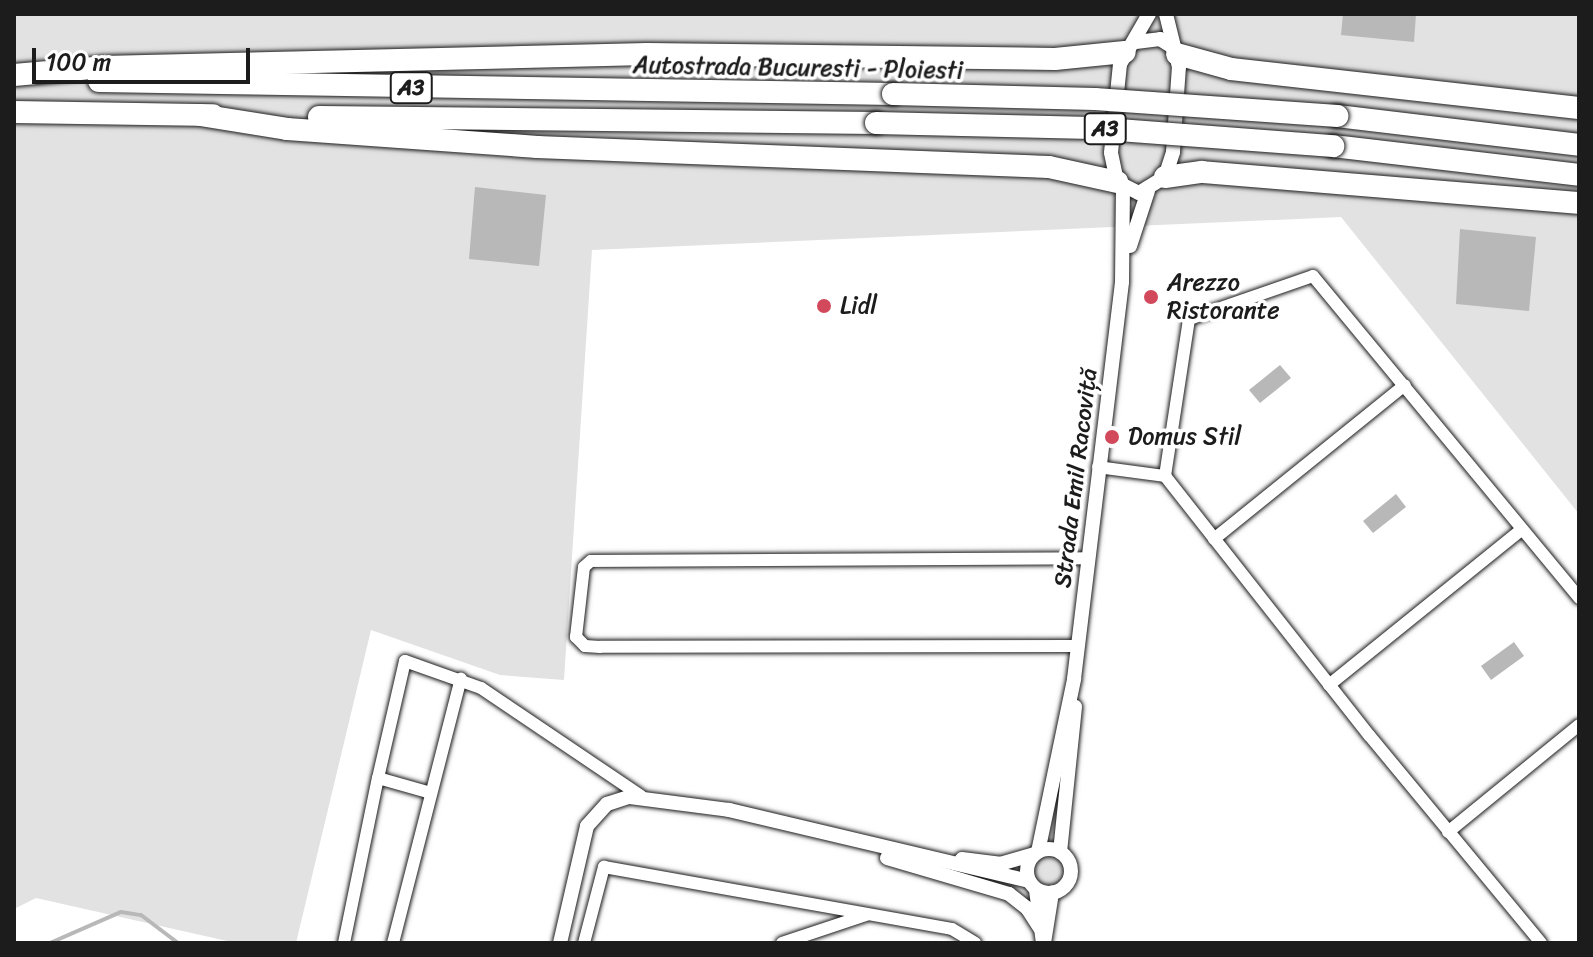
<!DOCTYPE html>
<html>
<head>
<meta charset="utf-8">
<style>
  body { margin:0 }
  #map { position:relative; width:1593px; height:957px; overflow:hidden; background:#fff; font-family:Sriracha,sans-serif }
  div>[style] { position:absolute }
  .green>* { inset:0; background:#e2e2e2 }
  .round { border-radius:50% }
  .water>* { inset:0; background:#b8b8b8 }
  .stream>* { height:4px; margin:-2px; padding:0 2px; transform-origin:2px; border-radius:2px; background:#b8b8b8 }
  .roads { filter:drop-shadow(0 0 2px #1c1c1c) drop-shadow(0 0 2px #1c1c1c) }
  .minor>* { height:12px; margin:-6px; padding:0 6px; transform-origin:6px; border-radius:6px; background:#fff }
  .tertiary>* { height:14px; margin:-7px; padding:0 7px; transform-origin:7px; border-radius:7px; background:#fff }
  .tertiary>.ring { margin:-7px; padding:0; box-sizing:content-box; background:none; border:14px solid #fff; border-radius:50% }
  .motorway>* { height:22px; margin:-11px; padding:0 11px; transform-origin:11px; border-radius:11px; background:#fff }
  .bridges { filter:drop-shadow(0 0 2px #1c1c1c) drop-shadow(0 0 2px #1c1c1c) }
  .motorway-bridge>* { height:22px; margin:-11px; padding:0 11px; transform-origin:11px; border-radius:11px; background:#fff }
  .dots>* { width:22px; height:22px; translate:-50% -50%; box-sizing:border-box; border:4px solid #fff; border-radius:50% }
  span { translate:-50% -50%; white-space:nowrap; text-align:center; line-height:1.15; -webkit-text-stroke:7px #fff; paint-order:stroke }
  .shield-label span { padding:2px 6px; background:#fff; border:2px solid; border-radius:6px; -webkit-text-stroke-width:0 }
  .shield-label { font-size:22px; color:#1c1c1c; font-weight:700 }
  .street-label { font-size:24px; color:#1c1c1c }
  .poi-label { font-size:24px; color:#1c1c1c }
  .left { translate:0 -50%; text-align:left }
  .frame { position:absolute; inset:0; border:16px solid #1c1c1c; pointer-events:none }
  .scale { position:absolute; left:32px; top:48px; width:218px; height:36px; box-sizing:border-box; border:4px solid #1c1c1c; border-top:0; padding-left:10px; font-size:24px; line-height:28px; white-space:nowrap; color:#1c1c1c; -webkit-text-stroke:6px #fff; paint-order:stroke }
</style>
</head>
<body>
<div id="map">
  <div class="green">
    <div style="clip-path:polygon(14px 14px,1579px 14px,1579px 514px,1341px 217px,592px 250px,564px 680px,500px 675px,371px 630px,296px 943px,236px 943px,36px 898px,14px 909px)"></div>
    <div class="round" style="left:1035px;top:857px;width:28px;height:28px"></div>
  </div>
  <div class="water">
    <div style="clip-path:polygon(1343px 14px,1416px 14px,1414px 42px,1341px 35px)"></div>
    <div style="clip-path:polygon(475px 187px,546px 195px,539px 266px,469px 259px)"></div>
    <div style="clip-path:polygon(1460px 229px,1536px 237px,1529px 311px,1456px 304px)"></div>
    <div style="clip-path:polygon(1280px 365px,1291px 378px,1260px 403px,1249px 390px)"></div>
    <div style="clip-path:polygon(1396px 494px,1406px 507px,1373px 533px,1363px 521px)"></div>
    <div style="clip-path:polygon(1514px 642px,1524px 656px,1491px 680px,1481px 666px)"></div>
  </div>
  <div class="stream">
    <div style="left:50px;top:943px;width:77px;rotate:-23.6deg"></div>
    <div style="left:121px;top:912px;width:20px;rotate:9deg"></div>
    <div style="left:141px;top:915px;width:46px;rotate:37.1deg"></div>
  </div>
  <div class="roads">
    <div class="minor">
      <div style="left:1098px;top:467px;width:68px;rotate:7.7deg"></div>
      <div style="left:1165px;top:476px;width:330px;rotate:51.8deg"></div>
      <div style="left:1369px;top:735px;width:270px;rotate:50.4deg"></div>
      <div style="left:1165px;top:476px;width:159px;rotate:-81.3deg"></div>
      <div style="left:1189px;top:319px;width:131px;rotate:-19.1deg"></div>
      <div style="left:1313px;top:276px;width:418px;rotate:50.4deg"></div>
      <div style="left:1214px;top:539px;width:245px;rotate:-38.9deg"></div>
      <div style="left:1078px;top:646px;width:478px;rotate:179.9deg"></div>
      <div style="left:600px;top:647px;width:15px;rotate:-176deg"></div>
      <div style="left:585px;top:646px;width:13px;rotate:-135deg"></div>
      <div style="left:576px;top:637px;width:70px;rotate:-83.5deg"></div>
      <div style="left:584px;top:567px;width:9px;rotate:-41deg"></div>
      <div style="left:591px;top:561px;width:496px;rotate:-0.3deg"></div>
      <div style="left:1329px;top:685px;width:248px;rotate:-38.9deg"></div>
      <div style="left:431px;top:793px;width:55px;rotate:-164.2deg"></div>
      <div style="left:378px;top:778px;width:120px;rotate:-77deg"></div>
      <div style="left:405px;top:661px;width:81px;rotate:19.6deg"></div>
      <div style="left:481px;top:688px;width:193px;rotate:34deg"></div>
      <div style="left:1448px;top:832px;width:169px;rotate:-39.2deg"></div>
      <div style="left:344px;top:943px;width:168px;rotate:-78.4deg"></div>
      <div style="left:393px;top:943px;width:273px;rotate:-75.6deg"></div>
      <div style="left:584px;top:943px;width:79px;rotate:-75.3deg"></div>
      <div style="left:604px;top:867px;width:353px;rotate:10.1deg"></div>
      <div style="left:952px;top:929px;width:27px;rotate:31deg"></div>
      <div style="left:782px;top:943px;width:89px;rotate:-18.4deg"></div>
    </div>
    <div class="tertiary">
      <div style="left:1149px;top:14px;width:58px;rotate:120.1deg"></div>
      <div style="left:1120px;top:64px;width:89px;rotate:95.8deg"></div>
      <div style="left:1111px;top:153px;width:30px;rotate:78deg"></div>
      <div style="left:1117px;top:182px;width:25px;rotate:27deg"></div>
      <div style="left:1139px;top:193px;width:31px;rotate:-32deg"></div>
      <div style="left:1165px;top:177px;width:26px;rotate:-72deg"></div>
      <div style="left:1173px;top:152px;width:85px;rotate:-86deg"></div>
      <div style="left:1179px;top:67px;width:55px;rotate:-103.8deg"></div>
      <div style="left:1136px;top:42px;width:24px;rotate:-7deg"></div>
      <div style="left:1160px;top:39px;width:15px;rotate:32deg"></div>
      <div style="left:1130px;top:246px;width:58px;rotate:-71.9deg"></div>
      <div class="ring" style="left:1027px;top:849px;width:30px;height:30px"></div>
      <div style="left:1038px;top:852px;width:177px;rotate:-78.2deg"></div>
      <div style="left:1074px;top:679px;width:400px;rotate:-83.1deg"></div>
      <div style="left:1122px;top:282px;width:94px;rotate:-89.4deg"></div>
      <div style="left:1060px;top:852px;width:146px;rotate:-84.1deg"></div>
      <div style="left:887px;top:858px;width:127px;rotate:16.4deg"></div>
      <div style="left:1009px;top:894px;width:23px;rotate:38deg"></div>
      <div style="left:1027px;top:908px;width:24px;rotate:57deg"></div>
      <div style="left:962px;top:859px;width:38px;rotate:7deg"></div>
      <div style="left:1000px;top:864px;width:36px;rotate:-16deg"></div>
      <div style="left:1036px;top:890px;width:53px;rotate:82.5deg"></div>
      <div style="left:560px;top:943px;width:120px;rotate:-77deg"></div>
      <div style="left:587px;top:826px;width:30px;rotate:-48deg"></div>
      <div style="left:607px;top:804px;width:23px;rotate:-18deg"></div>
      <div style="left:629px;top:797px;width:101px;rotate:7.4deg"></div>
      <div style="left:729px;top:810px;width:308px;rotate:13.3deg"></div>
      <div style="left:1044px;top:943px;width:51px;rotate:-80.9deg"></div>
    </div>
    <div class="motorway">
      <div style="left:1177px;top:54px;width:56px;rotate:15.5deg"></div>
      <div style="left:1231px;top:69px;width:350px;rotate:6.4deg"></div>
      <div style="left:14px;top:75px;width:89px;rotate:-5.1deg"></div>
      <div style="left:103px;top:67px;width:544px;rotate:-1.37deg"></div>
      <div style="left:647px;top:54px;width:408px;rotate:0.7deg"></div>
      <div style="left:1055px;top:59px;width:70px;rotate:-5.7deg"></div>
      <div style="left:99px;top:81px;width:794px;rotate:0.94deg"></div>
      <div style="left:14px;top:112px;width:199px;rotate:0.9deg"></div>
      <div style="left:200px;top:115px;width:88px;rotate:9.1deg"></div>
      <div style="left:287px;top:129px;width:251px;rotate:4.1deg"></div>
      <div style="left:537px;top:147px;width:512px;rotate:2.24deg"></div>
      <div style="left:1049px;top:167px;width:70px;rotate:12.4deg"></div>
      <div style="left:1337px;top:116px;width:244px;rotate:6.8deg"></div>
      <div style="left:319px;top:117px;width:557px;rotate:0.62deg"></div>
      <div style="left:1333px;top:146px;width:248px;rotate:6.7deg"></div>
      <div style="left:1165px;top:177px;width:37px;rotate:-8deg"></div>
      <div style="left:1202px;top:172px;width:378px;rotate:4.7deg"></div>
    </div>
  </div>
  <div class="bridges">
    <div class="motorway-bridge">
      <div style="left:893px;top:94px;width:202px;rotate:1.4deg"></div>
      <div style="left:1095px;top:99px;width:243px;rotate:4deg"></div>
      <div style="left:876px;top:123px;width:216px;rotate:1.3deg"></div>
      <div style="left:1092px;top:128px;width:242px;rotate:4.3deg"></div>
    </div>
  </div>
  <div class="dots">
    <div style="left:1151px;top:297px;background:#d1495b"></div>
    <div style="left:824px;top:306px;background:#d1495b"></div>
    <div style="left:1112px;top:437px;background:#d1495b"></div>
  </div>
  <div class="shield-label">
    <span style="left:411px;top:88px">A3</span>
    <span style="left:1105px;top:129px">A3</span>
  </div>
  <div class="street-label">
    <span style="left:798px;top:68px;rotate:1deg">Autostrada Bucuresti - Ploiesti</span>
    <span style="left:1076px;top:478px;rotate:-83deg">Strada Emil Racoviță</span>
  </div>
  <div class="poi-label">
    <span class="left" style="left:1167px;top:297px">Arezzo<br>Ristorante</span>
    <span class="left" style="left:840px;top:306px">Lidl</span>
    <span class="left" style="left:1128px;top:437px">Domus Stil</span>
  </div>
  <div class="frame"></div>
  <div class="scale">100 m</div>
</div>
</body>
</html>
